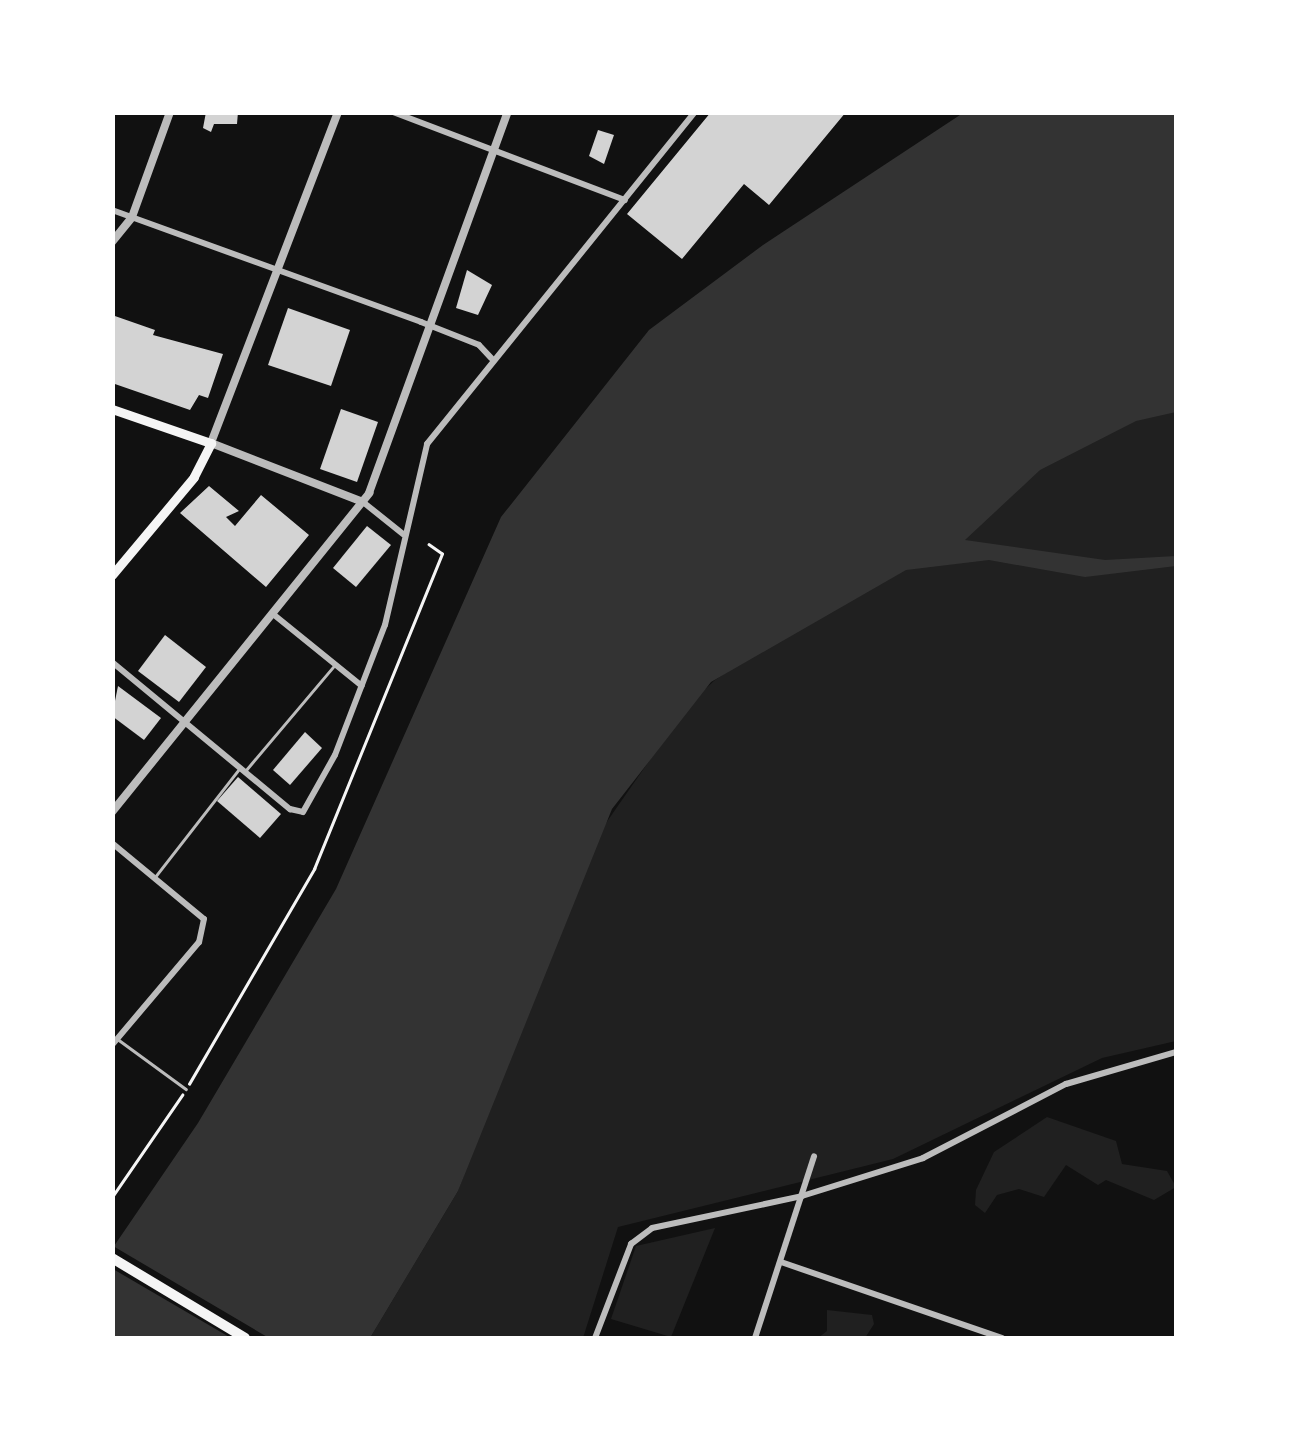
<!DOCTYPE html>
<html>
<head>
<meta charset="utf-8">
<style>
  body { margin:0 }
  #map { position:relative; width:1289px; height:1451px; overflow:hidden; background:#111; font-family:"Open Sans",sans-serif }
  div>[style] { position:absolute }
  .green>* { inset:0; background:#202020 }
  .water>* { inset:0; background:#333 }
  .pier>* { inset:0; background:#111 }
  .building>* { inset:0; background:#d3d3d3 }
  .path>* { height:2.5px; margin:-1.25px; padding:0 1.25px; transform-origin:1.25px; border-radius:1.25px; background:#f5f5f5 }
  .service>* { height:2.5px; margin:-1.25px; padding:0 1.25px; transform-origin:1.25px; border-radius:1.25px; background:#bcbcbc }
  .minor>* { height:6px; margin:-3px; padding:0 3px; transform-origin:3px; border-radius:3px; background:#bcbcbc }
  .tertiary>* { height:8px; margin:-4px; padding:0 4px; transform-origin:4px; border-radius:4px; background:#bcbcbc }
  .secondary>* { height:9px; margin:-4.5px; padding:0 4.5px; transform-origin:4.5px; border-radius:4.5px; background:#f5f5f5 }
  .primary>* { height:10px; margin:-5px; padding:0 5px; transform-origin:5px; border-radius:5px; background:#f5f5f5 }
  span { translate:-50% -50%; white-space:nowrap; text-align:center; line-height:1.15; -webkit-text-stroke:8px #fff; paint-order:stroke }
  .frame { position:absolute; inset:0; border:115px solid #fff; pointer-events:none }
</style>
</head>
<body>
<div id="map">
  <div class="green">
    <div style="clip-path:polygon(1176px 381px,1176px 1041px,1102px 1058px,893px 1159px,618px 1227px,583px 1338px,370px 1338px,458px 1191px,581px 859px,688px 705px,715px 680px)"></div>
    <div style="clip-path:polygon(1047px 1117px,1116px 1141px,1122px 1164px,1167px 1171px,1176px 1187px,1154px 1200px,1106px 1180px,1098px 1185px,1066px 1165px,1044px 1197px,1019px 1189px,997px 1195px,985px 1213px,975px 1205px,976px 1190px,994px 1152px)"></div>
    <div style="clip-path:polygon(715px 1228px,671px 1337px,611px 1319px,636px 1246px)"></div>
    <div style="clip-path:polygon(827px 1310px,872px 1315px,874px 1324px,865px 1338px,818px 1338px,827px 1331px)"></div>
  </div>
  <div class="water">
    <div style="clip-path:polygon(963px 113px,1176px 113px,1176px 412px,1136px 421px,1040px 470px,965px 540px,1105px 560px,1176px 556px,1176px 566px,1085px 577px,989px 560px,906px 570px,711px 682px,612px 809px,458px 1191px,370px 1338px,113px 1338px,112px 1249px,198px 1123px,336px 889px,501px 517px,649px 330px,763px 245px)"></div>
  </div>
  <div class="pier">
    <div style="clip-path:polygon(113px 1246px,269px 1338px,231px 1338px,113px 1269px)"></div>
  </div>
  <div class="building">
    <div style="clip-path:polygon(206px 112px,238px 112px,237px 124px,214px 124px,211px 132px,203px 128px)"></div>
    <div style="clip-path:polygon(711px 112px,846px 112px,769px 205px,744px 184px,682px 259px,627px 214px)"></div>
    <div style="clip-path:polygon(598px 130px,614px 135px,604px 164px,589px 156px)"></div>
    <div style="clip-path:polygon(467px 270px,492px 285px,478px 315px,456px 308px)"></div>
    <div style="clip-path:polygon(288px 308px,350px 330px,331px 386px,268px 365px)"></div>
    <div style="clip-path:polygon(112px 315px,155px 330px,153px 335px,223px 354px,208px 398px,199px 395px,190px 410px,112px 383px)"></div>
    <div style="clip-path:polygon(341px 409px,378px 422px,357px 482px,320px 469px)"></div>
    <div style="clip-path:polygon(209px 486px,239px 511px,226px 517px,235px 526px,261px 495px,309px 535px,266px 587px,180px 513px)"></div>
    <div style="clip-path:polygon(367px 526px,391px 545px,356px 587px,333px 568px)"></div>
    <div style="clip-path:polygon(165px 635px,206px 667px,179px 702px,138px 671px)"></div>
    <div style="clip-path:polygon(118px 686px,161px 718px,144px 740px,112px 716px)"></div>
    <div style="clip-path:polygon(305px 732px,322px 748px,290px 785px,273px 770px)"></div>
    <div style="clip-path:polygon(238px 777px,281px 814px,260px 838px,217px 801px)"></div>
  </div>
  <div class="path">
    <div style="left:189px;top:1084px;width:249px;rotate:-59.8deg"></div>
    <div style="left:314px;top:869px;width:340px;rotate:-67.9deg"></div>
    <div style="left:442px;top:554px;width:16px;rotate:-145deg"></div>
    <div style="left:112px;top:1197px;width:124px;rotate:-55.5deg"></div>
  </div>
  <div class="service">
    <div style="left:246px;top:770px;width:136px;rotate:-49.8deg"></div>
    <div style="left:155px;top:877px;width:137px;rotate:-52.1deg"></div>
    <div style="left:119px;top:1040px;width:83px;rotate:36.2deg"></div>
  </div>
  <div class="minor">
    <div style="left:393px;top:112px;width:248px;rotate:20.8deg"></div>
    <div style="left:112px;top:210px;width:329px;rotate:19.9deg"></div>
    <div style="left:421px;top:322px;width:62px;rotate:21.6deg"></div>
    <div style="left:479px;top:345px;width:18px;rotate:47deg"></div>
    <div style="left:363px;top:502px;width:51px;rotate:38.7deg"></div>
    <div style="left:273px;top:614px;width:114px;rotate:39deg"></div>
    <div style="left:112px;top:662px;width:231px;rotate:39.6deg"></div>
    <div style="left:290px;top:809px;width:13px;rotate:13deg"></div>
    <div style="left:303px;top:812px;width:65px;rotate:-60.7deg"></div>
    <div style="left:335px;top:755px;width:139px;rotate:-69deg"></div>
    <div style="left:385px;top:625px;width:186px;rotate:-76.9deg"></div>
    <div style="left:427px;top:444px;width:427px;rotate:-51.1deg"></div>
    <div style="left:112px;top:843px;width:119px;rotate:39.6deg"></div>
    <div style="left:204px;top:919px;width:24px;rotate:102deg"></div>
    <div style="left:199px;top:942px;width:135px;rotate:130.2deg"></div>
    <div style="left:781px;top:1262px;width:234px;rotate:19deg"></div>
    <div style="left:595px;top:1338px;width:101px;rotate:-69deg"></div>
    <div style="left:631px;top:1244px;width:26px;rotate:-37deg"></div>
    <div style="left:652px;top:1228px;width:153px;rotate:-12deg"></div>
    <div style="left:802px;top:1196px;width:127px;rotate:-17.4deg"></div>
    <div style="left:923px;top:1158px;width:161px;rotate:-27.4deg"></div>
    <div style="left:1066px;top:1084px;width:115px;rotate:-16.2deg"></div>
    <div style="left:755px;top:1338px;width:191px;rotate:-72deg"></div>
  </div>
  <div class="tertiary">
    <div style="left:338px;top:112px;width:355px;rotate:111deg"></div>
    <div style="left:211px;top:443px;width:163px;rotate:21.2deg"></div>
    <div style="left:112px;top:242px;width:32px;rotate:-51deg"></div>
    <div style="left:132px;top:217px;width:112px;rotate:-70.1deg"></div>
    <div style="left:112px;top:812px;width:410px;rotate:-51.1deg"></div>
    <div style="left:369px;top:493px;width:406px;rotate:-70deg"></div>
  </div>
  <div class="secondary">
    <div style="left:112px;top:409px;width:105px;rotate:19deg"></div>
    <div style="left:211px;top:443px;width:38px;rotate:117deg"></div>
    <div style="left:194px;top:477px;width:128px;rotate:129.9deg"></div>
  </div>
  <div class="primary">
    <div style="left:112px;top:1258px;width:155px;rotate:31deg"></div>
  </div>
  <div class="frame"></div>
</div>
</body>
</html>
